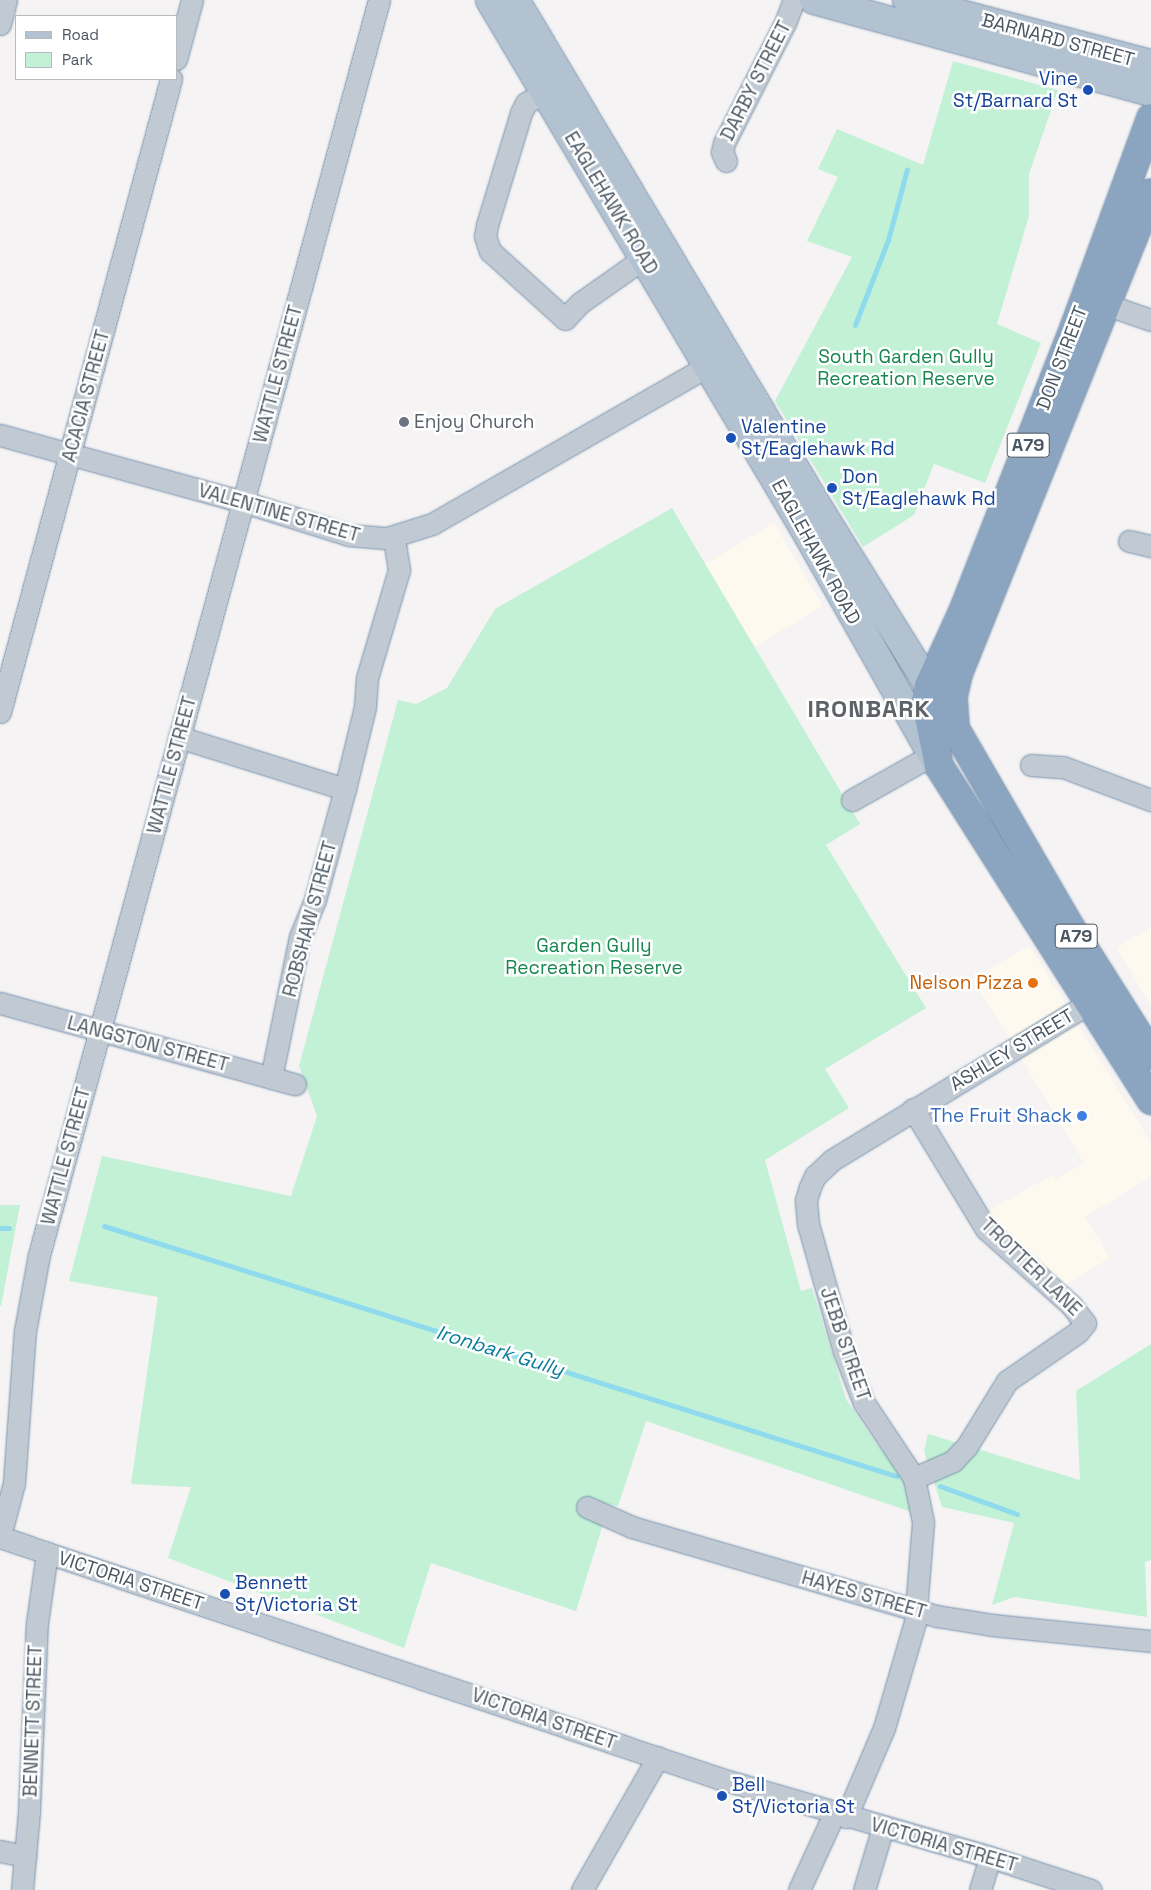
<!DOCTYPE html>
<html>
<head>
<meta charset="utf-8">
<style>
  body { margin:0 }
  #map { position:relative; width:1151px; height:1890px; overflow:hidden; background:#f5f3f3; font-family:"Space Grotesk",sans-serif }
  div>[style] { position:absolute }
  .commercial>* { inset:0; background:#fdf9ef }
  .green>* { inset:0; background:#c3f1d5 }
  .stream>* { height:5px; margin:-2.5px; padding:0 2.5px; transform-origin:2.5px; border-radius:2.5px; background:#90daee }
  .roads { filter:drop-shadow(0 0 1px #7690ad) drop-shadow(0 0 1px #7690ad) }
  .minor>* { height:21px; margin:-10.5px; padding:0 10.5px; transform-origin:10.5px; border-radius:10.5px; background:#c1cad2 }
  .major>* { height:28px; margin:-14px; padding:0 14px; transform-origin:14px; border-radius:14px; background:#b3c2d1 }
  .highway>* { height:28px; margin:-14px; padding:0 14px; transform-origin:14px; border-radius:14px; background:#8ba5c1 }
  .dots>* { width:14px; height:14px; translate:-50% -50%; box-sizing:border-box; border:2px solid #fff; border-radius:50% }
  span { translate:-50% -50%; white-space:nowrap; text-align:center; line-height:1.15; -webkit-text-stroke:5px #fff; paint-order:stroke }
  .shield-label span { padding:1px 4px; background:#fff; border:1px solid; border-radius:4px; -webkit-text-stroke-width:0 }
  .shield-label { font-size:18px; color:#4a5661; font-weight:700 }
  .street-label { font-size:19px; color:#4a5661 }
  .transit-label { font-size:19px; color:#164399 }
  .right { translate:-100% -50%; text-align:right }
  .left { translate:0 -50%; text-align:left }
  .park-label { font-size:19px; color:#17864f }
  .worship-label { font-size:19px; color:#5b616d }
  .food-label { font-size:19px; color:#c56008 }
  .shop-label { font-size:19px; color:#366cbe }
  .water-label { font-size:20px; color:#0c7c9b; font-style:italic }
  .district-label { font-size:24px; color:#5f6368; font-weight:700; letter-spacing:1px }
  .legend { position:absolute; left:15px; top:15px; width:162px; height:65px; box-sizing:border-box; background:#fff; border:1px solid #b7bbc0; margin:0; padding:6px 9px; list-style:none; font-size:15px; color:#4a5661 }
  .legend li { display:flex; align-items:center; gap:10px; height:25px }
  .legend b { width:25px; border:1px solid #b7bbc0 }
</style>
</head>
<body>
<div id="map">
  <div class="commercial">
    <div style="clip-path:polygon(774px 523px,823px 606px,754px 647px,705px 564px)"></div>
    <div style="clip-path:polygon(1151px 927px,1151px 1005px,1116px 948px)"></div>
    <div style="clip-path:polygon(1029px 945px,1151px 1143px,1151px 1177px,1085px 1217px,1110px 1258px,1060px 1288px,983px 1214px,1052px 1175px,1056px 1180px,1084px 1163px,973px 979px)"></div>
  </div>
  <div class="green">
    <div style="clip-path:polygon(953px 61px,1058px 90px,1029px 174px,1029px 216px,997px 324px,1041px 343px,985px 483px,934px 464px,914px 515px,863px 547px,775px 401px,852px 257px,807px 241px,838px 177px,818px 169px,837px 129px,923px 165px)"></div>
    <div style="clip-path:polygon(672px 508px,860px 824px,826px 845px,926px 1008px,825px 1069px,849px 1108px,765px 1160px,801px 1291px,812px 1288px,846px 1399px,877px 1445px,901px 1470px,914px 1513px,646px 1421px,618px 1506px,609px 1505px,576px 1611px,431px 1563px,404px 1648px,168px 1558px,191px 1487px,131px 1484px,158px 1297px,69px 1281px,102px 1156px,291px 1196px,317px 1116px,299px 1066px,398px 700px,416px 704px,447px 688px,495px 609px)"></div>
    <div style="clip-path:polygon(0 1205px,20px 1205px,1px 1306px,0 1306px)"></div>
    <div style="clip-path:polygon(1151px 1344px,1151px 1560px,1145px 1562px,1147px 1617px,1014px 1597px,992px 1605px,1014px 1523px,942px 1507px,924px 1451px,928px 1434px,1080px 1480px,1076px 1391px)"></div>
  </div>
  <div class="stream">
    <div style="left:855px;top:325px;width:91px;rotate:-68.8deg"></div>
    <div style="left:888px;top:240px;width:73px;rotate:-75deg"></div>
    <div style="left:104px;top:1226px;width:831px;rotate:17.52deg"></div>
    <div style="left:0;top:1228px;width:9px"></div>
    <div style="left:940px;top:1486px;width:82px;rotate:20deg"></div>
  </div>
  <div class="roads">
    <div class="minor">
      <div style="left:0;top:24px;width:25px;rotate:-76deg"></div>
      <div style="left:176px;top:59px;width:61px;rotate:-74.8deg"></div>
      <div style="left:545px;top:92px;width:22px;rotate:150deg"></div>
      <div style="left:526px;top:103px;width:11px;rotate:117deg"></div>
      <div style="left:521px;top:113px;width:117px;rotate:106.9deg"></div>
      <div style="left:487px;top:225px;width:11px;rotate:100deg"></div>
      <div style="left:485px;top:236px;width:16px;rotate:72deg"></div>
      <div style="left:490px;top:251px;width:101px;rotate:42.2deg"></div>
      <div style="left:565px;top:319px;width:22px;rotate:-47deg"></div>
      <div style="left:580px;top:303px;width:78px;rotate:-35.1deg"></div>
      <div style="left:726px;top:161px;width:10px;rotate:-114deg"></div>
      <div style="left:722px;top:152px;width:9px;rotate:-77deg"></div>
      <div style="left:724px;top:143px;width:135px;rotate:-63.1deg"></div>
      <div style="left:785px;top:23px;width:25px;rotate:-69deg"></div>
      <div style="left:1105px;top:304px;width:49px;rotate:19.2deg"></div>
      <div style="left:0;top:435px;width:253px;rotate:15.4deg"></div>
      <div style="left:244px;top:502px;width:110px;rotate:17.4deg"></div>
      <div style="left:349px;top:535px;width:38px;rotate:5deg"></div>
      <div style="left:387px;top:538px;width:47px;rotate:-17.3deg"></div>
      <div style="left:432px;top:524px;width:318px;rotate:-29.8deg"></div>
      <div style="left:1129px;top:541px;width:23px;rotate:13deg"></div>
      <div style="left:0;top:712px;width:656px;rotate:-74.88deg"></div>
      <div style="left:179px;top:737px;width:174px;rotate:17.4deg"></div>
      <div style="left:1031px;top:765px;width:32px;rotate:4deg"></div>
      <div style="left:1063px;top:767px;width:94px;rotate:20.6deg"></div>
      <div style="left:852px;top:800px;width:92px;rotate:-29.4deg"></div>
      <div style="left:0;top:1003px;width:306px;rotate:15.4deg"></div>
      <div style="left:271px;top:1078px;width:144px;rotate:-78.4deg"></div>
      <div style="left:300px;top:937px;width:40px;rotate:-68deg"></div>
      <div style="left:315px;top:900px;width:115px;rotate:-74.9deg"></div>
      <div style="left:345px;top:789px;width:84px;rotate:-76.3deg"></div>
      <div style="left:365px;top:707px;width:29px;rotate:-86deg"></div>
      <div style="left:367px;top:678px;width:113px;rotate:-73.5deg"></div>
      <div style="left:399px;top:570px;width:33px;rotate:-99deg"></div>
      <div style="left:913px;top:1109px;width:140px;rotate:58.7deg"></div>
      <div style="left:986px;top:1229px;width:114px;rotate:41.8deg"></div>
      <div style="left:1071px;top:1305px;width:23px;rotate:52deg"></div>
      <div style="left:1085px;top:1323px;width:11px;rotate:128deg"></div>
      <div style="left:1078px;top:1332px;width:86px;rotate:145.4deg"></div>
      <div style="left:1007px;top:1381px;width:76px;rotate:121.6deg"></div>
      <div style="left:967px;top:1446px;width:21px;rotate:133deg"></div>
      <div style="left:953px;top:1461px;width:43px;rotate:156.4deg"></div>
      <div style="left:587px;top:1507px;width:49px;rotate:24deg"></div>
      <div style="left:632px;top:1527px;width:318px;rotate:16.3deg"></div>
      <div style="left:937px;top:1616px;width:57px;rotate:9.1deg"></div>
      <div style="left:993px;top:1625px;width:159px;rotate:5.8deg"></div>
      <div style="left:0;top:1536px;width:55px;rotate:-75.2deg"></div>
      <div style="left:14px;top:1483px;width:152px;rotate:-85.9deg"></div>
      <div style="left:25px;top:1331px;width:77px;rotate:-79.6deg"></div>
      <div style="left:39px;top:1255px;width:1300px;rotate:-74.84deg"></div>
      <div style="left:0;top:1537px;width:757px;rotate:18.55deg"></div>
      <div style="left:718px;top:1778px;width:283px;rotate:16.2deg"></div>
      <div style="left:990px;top:1857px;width:106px;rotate:18.1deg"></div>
      <div style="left:846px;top:1817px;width:97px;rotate:-66.9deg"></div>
      <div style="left:884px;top:1728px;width:110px;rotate:-73.7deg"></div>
      <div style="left:915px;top:1622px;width:100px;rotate:-85.4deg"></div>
      <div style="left:923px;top:1522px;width:45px;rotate:-101.6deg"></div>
      <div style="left:914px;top:1478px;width:90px;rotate:-123.7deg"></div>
      <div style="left:864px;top:1403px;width:55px;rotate:-111.4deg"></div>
      <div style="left:844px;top:1352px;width:133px;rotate:-105.7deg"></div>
      <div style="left:808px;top:1224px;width:24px;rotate:-95deg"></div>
      <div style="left:806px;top:1200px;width:14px;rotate:-73deg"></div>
      <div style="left:810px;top:1187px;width:12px;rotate:-66deg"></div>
      <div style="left:815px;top:1176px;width:23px;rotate:-43deg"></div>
      <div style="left:832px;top:1160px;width:301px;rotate:-31.4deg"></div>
      <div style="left:0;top:1851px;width:26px;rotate:11deg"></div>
      <div style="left:22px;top:1890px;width:79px;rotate:-84.9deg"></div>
      <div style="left:29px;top:1811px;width:188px;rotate:-87.6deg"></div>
      <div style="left:37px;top:1623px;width:71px;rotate:-81.9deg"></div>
      <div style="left:582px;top:1890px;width:153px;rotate:-60.3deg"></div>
      <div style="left:799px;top:1890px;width:84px;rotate:-65.3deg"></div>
      <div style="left:864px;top:1890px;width:66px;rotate:-73.2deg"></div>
      <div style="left:980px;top:1890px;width:34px;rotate:-73deg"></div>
    </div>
    <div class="major">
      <div style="left:490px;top:0;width:614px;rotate:59.26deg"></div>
      <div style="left:804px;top:528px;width:270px;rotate:60.5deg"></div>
      <div style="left:515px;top:0;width:593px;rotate:59.15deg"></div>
      <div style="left:819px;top:509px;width:208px;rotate:58.1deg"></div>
      <div style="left:814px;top:0;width:349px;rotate:15.3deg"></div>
      <div style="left:907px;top:0;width:252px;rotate:14.7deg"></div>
    </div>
    <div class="highway">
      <div style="left:1151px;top:118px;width:221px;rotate:110.1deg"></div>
      <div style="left:1075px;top:326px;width:302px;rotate:111.4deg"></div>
      <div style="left:965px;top:607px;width:87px;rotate:114.5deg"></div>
      <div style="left:929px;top:686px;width:16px;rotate:101deg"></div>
      <div style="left:926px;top:702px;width:65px;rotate:78.5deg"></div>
      <div style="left:939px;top:766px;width:396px;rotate:57.6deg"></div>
      <div style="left:946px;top:713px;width:241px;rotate:59.9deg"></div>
      <div style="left:1067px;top:922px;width:157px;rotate:57.7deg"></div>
      <div style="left:955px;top:728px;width:32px;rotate:-94deg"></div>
      <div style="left:953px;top:696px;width:23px;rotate:-77deg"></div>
      <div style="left:958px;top:674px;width:518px;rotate:-68.14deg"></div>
    </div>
  </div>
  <div class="dots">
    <div style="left:1088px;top:90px;background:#1a4fb4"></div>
    <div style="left:404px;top:422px;background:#6b7280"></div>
    <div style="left:731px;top:438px;background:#1a4fb4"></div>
    <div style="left:832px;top:488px;background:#1a4fb4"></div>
    <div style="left:1033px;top:983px;background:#e8710a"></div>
    <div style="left:1082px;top:1116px;background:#3f7fe0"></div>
    <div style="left:225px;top:1594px;background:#1a4fb4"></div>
    <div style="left:722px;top:1796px;background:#1a4fb4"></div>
  </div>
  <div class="shield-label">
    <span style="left:1028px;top:445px">A79</span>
    <span style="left:1076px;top:936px">A79</span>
  </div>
  <div class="street-label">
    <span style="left:1058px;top:40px;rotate:15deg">BARNARD STREET</span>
    <span style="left:756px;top:81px;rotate:-63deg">DARBY STREET</span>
    <span style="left:611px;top:203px;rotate:59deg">EAGLEHAWK ROAD</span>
    <span style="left:1062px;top:358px;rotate:-69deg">DON STREET</span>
    <span style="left:278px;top:374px;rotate:-75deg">WATTLE STREET</span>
    <span style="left:86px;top:396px;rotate:-75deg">ACACIA STREET</span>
    <span style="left:279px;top:513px;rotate:16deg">VALENTINE STREET</span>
    <span style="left:816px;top:552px;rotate:61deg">EAGLEHAWK ROAD</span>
    <span style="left:172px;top:765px;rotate:-75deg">WATTLE STREET</span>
    <span style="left:310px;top:919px;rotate:-75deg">ROBSHAW STREET</span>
    <span style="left:148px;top:1044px;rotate:15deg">LANGSTON STREET</span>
    <span style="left:1012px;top:1050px;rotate:-31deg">ASHLEY STREET</span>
    <span style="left:66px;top:1156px;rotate:-75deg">WATTLE STREET</span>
    <span style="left:1031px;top:1267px;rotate:44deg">TROTTER LANE</span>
    <span style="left:845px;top:1344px;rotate:71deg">JEBB STREET</span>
    <span style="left:131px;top:1581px;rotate:18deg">VICTORIA STREET</span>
    <span style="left:864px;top:1595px;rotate:16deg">HAYES STREET</span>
    <span style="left:544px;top:1719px;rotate:19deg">VICTORIA STREET</span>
    <span style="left:33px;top:1721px;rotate:-88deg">BENNETT STREET</span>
    <span style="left:944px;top:1845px;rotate:16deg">VICTORIA STREET</span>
  </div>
  <div class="transit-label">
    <span class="right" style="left:1078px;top:90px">Vine<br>St/Barnard St</span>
    <span class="left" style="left:741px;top:438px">Valentine<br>St/Eaglehawk Rd</span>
    <span class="left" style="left:842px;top:488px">Don<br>St/Eaglehawk Rd</span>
    <span class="left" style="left:235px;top:1594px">Bennett<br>St/Victoria St</span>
    <span class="left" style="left:732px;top:1796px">Bell<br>St/Victoria St</span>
  </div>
  <div class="park-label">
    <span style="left:906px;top:368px">South Garden Gully<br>Recreation Reserve</span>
    <span style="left:594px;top:957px">Garden Gully<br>Recreation Reserve</span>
  </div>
  <div class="worship-label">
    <span class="left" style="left:414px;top:422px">Enjoy Church</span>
  </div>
  <div class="food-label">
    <span class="right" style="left:1023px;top:983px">Nelson Pizza</span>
  </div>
  <div class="shop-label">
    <span class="right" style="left:1072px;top:1116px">The Fruit Shack</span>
  </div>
  <div class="water-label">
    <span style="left:500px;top:1351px;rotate:17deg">Ironbark Gully</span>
  </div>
  <div class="district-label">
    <span style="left:869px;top:709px">IRONBARK</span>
  </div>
  <ul class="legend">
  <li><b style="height:6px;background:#b3c2d1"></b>Road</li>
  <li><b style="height:14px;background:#c3f1d5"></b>Park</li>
  </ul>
</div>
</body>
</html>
